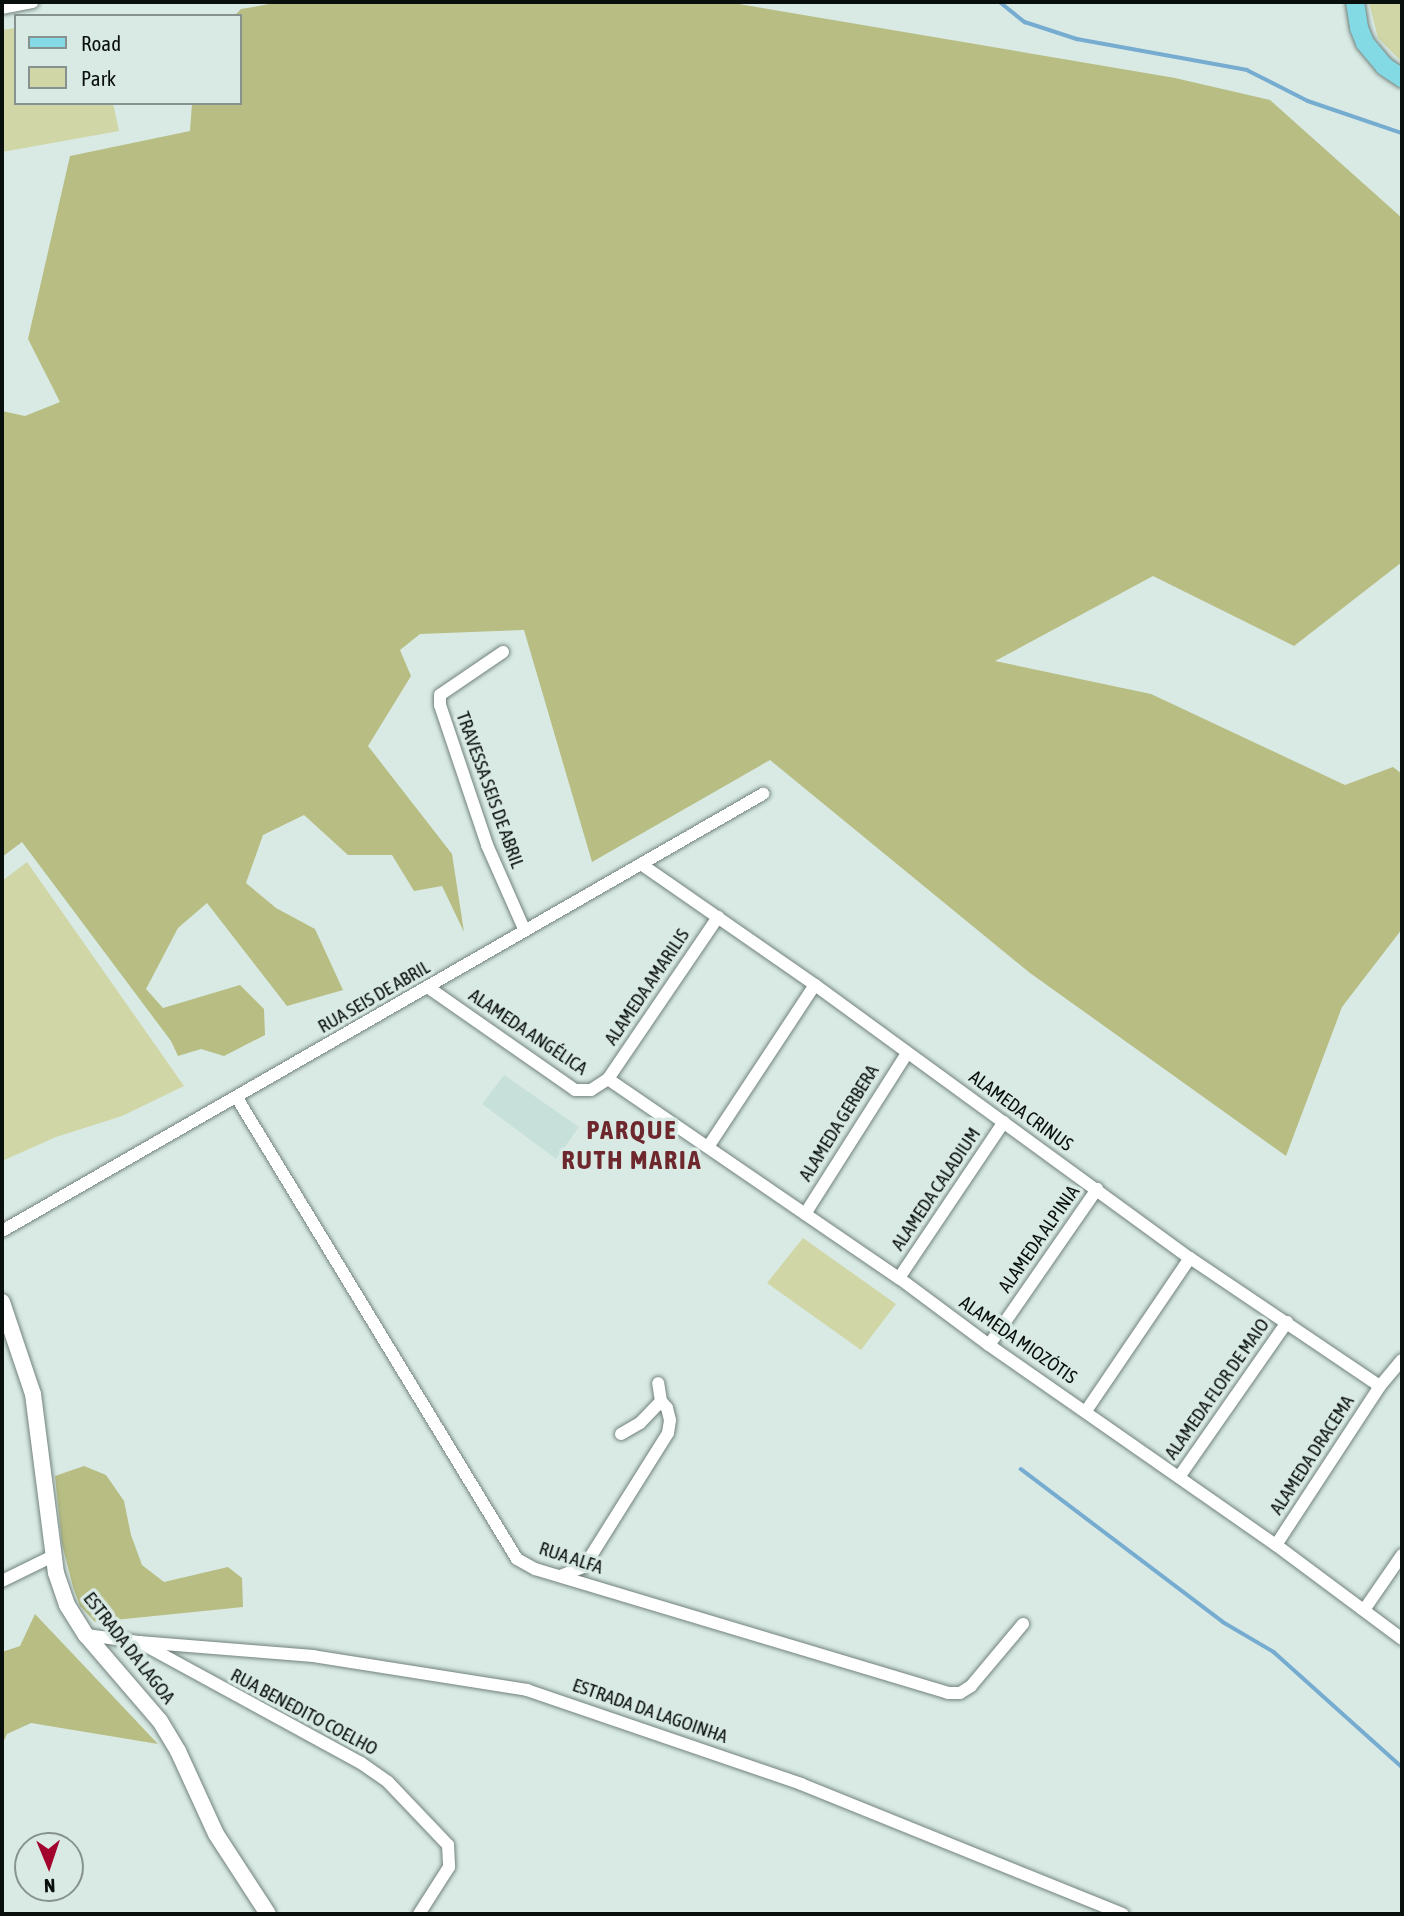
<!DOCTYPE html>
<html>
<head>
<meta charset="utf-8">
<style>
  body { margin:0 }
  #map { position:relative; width:1404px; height:1916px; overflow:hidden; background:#d9eae5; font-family:"Asap Condensed",sans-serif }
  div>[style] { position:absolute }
  .built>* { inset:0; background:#c7e1da }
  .green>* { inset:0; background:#d0d6a5 }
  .forest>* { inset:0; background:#b7bd83 }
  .stream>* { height:3.5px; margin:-1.75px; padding:0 1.75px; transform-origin:1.75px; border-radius:1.75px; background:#77acd1 }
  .roads { filter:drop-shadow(0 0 2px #72827d) drop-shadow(0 0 2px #72827d) }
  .street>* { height:12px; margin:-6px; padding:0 6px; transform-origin:6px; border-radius:6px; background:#fff }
  .secondary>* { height:16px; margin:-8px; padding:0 8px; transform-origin:8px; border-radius:8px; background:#fff }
  .primary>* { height:18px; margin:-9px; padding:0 9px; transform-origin:9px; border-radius:9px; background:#83d9e4 }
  span { translate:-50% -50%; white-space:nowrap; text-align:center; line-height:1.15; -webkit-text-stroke:7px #d9eae5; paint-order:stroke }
  .street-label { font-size:19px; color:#090f0d }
  .district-label { font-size:26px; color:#6d272d; font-weight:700; letter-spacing:2px }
  .frame { position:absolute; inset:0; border:4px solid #090f0d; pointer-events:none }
  .legend { position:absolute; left:14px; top:14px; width:228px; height:91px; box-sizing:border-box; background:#d9eae5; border:2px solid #86928f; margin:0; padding:9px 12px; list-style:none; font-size:21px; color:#090f0d }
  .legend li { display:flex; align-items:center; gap:14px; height:35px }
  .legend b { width:35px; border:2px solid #86928f }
  .north { position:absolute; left:14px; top:1832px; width:70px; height:70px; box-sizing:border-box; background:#d9eae5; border:2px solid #86928f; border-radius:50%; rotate:178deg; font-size:19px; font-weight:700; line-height:28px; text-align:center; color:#090f0d }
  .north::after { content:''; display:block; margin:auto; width:24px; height:32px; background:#a3042d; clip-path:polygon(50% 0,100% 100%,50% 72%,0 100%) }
</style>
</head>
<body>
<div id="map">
  <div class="built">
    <div style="clip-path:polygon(504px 1075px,579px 1127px,556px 1159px,482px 1104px)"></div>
  </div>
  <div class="green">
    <div style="clip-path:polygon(1369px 2px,1402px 2px,1402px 62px,1378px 38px)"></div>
    <div style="clip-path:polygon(16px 28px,16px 103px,113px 103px,119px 131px,2px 152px,2px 30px)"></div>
    <div style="clip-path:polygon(27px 862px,184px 1086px,122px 1116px,56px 1137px,2px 1161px,2px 881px)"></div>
    <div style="clip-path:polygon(803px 1238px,896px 1304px,861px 1350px,767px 1283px)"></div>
  </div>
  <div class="forest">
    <div style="clip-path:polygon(281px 2px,727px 2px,1175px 78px,1270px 100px,1402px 218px,1402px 562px,1294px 646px,1153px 576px,995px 661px,1151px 694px,1345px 785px,1393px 767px,1402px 774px,1402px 929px,1342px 1007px,1286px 1156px,1030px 973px,770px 760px,592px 862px,524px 630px,420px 634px,400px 650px,411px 676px,368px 746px,452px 854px,464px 932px,442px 886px,414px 891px,392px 855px,348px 855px,304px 815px,263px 835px,246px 883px,276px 908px,315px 929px,343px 990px,287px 1006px,207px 903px,178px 928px,146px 989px,163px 1008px,240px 985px,264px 1009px,265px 1035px,224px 1056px,201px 1049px,178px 1056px,171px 1041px,22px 842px,2px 857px,2px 411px,25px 416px,60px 402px,28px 339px,70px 156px,190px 131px,192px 103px,240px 103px,240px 16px,234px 16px,241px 9px)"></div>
    <div style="clip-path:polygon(84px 1466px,106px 1475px,124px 1501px,131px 1535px,142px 1565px,164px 1582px,228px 1567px,242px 1578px,243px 1607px,95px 1622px,80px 1606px,73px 1587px,62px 1544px,55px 1476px)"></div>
    <div style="clip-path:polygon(35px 1614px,158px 1744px,31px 1723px,7px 1734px,2px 1745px,2px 1652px,20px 1646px)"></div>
  </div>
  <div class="stream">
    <div style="left:1000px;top:2px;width:32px;rotate:39deg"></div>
    <div style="left:1025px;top:22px;width:55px;rotate:18.1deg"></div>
    <div style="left:1077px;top:39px;width:173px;rotate:10.3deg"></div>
    <div style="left:1247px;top:70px;width:68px;rotate:26.9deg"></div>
    <div style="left:1308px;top:101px;width:99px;rotate:18.8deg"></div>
    <div style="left:1021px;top:1469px;width:253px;rotate:37.1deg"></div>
    <div style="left:1223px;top:1622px;width:59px;rotate:30.5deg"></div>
    <div style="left:1274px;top:1652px;width:172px;rotate:41.9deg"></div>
  </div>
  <div class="roads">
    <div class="street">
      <div style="left:2px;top:8px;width:31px;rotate:-11deg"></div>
      <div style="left:503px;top:652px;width:76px;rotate:145.7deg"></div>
      <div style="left:440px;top:695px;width:10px;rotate:90deg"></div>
      <div style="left:440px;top:705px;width:148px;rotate:71.4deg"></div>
      <div style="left:487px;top:845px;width:92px;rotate:66.2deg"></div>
      <div style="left:641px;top:864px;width:212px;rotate:34.8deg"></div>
      <div style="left:815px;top:985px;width:464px;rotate:36.1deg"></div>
      <div style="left:1190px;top:1258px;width:229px;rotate:34deg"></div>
      <div style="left:429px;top:988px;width:178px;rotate:34.9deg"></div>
      <div style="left:575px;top:1090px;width:16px"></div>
      <div style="left:591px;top:1090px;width:20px;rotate:-33deg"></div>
      <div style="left:608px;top:1079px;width:196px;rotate:-55.8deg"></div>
      <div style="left:608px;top:1079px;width:353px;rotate:34.4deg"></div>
      <div style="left:899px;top:1278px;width:112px;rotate:36.7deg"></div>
      <div style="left:989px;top:1345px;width:350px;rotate:34.9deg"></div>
      <div style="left:1276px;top:1545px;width:157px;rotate:36.7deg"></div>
      <div style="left:237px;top:1098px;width:539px;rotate:58.73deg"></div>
      <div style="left:517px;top:1559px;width:21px;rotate:29deg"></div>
      <div style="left:535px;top:1569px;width:431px;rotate:16.7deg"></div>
      <div style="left:948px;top:1693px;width:12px"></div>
      <div style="left:960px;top:1693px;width:13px;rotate:-32deg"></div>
      <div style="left:971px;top:1686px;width:81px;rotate:-50deg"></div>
      <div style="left:708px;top:1147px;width:194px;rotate:-56.6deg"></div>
      <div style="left:805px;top:1214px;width:191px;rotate:-57.6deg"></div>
      <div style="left:2px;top:1231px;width:878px;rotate:-29.87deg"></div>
      <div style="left:899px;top:1278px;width:188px;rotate:-56.1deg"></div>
      <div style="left:989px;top:1345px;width:190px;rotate:-55.3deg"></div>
      <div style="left:1086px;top:1411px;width:185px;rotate:-55.8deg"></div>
      <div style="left:621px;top:1434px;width:22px;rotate:-30deg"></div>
      <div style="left:640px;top:1423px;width:30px;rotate:-46deg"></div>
      <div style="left:1179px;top:1477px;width:189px;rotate:-55.1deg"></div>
      <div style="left:1276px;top:1545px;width:190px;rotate:-56.8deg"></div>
      <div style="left:1380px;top:1386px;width:34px;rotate:-50deg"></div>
      <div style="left:560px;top:1576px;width:26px;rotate:-21deg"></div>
      <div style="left:584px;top:1567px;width:158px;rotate:-57.9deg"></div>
      <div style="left:668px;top:1433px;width:13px;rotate:-81deg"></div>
      <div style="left:670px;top:1420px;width:12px;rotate:-104deg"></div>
      <div style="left:667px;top:1408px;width:9px;rotate:-131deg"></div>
      <div style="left:661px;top:1401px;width:18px;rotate:-99deg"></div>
      <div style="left:2px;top:1581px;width:59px;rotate:-26.1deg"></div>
      <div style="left:1364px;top:1610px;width:67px;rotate:-55.4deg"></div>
      <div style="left:86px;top:1635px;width:53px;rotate:7.5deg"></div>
      <div style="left:139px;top:1642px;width:253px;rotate:28.6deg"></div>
      <div style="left:361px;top:1763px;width:33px;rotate:35deg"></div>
      <div style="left:388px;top:1782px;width:87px;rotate:46.4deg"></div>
      <div style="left:448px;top:1845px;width:22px;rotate:87deg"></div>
      <div style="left:449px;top:1867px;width:56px;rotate:122.6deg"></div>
      <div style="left:139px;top:1642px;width:175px;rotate:4.6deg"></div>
      <div style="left:313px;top:1656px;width:217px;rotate:9deg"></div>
      <div style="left:527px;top:1690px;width:290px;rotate:18.9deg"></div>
      <div style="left:801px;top:1784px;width:347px;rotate:22deg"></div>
    </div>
    <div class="secondary">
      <div style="left:2px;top:1302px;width:97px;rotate:71.4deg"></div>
      <div style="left:33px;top:1394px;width:180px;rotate:82.7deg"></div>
      <div style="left:56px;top:1573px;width:34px;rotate:71deg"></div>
      <div style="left:67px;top:1605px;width:36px;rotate:58deg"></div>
      <div style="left:86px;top:1635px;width:113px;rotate:49.3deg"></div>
      <div style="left:160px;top:1721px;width:35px;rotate:59deg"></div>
      <div style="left:178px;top:1751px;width:91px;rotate:65.4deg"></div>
      <div style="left:216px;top:1834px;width:95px;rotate:57deg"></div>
    </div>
    <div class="primary">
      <div style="left:1355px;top:2px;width:26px;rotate:81deg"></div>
      <div style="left:1359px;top:28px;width:16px;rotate:68deg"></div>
      <div style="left:1365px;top:43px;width:30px;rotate:50deg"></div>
      <div style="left:1384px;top:66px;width:22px;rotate:34deg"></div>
    </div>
  </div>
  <div class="street-label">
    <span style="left:490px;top:790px;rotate:70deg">TRAVESSA SEIS DE ABRIL</span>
    <span style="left:647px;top:987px;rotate:-56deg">ALAMEDA AMARILIS</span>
    <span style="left:374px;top:997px;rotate:-30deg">RUA SEIS DE ABRIL</span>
    <span style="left:528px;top:1032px;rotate:34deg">ALAMEDA ANGÉLICA</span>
    <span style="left:1021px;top:1111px;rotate:36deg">ALAMEDA CRINUS</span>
    <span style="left:839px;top:1123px;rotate:-58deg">ALAMEDA GERBERA</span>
    <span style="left:936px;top:1189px;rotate:-56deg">ALAMEDA CALADIUM</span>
    <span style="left:1039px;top:1239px;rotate:-55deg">ALAMEDA ALPINIA</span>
    <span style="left:1018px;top:1340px;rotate:35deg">ALAMEDA MIOZÓTIS</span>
    <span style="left:1217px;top:1389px;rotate:-55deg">ALAMEDA FLOR DE MAIO</span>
    <span style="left:1312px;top:1455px;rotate:-57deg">ALAMEDA DRACEMA</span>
    <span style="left:571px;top:1558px;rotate:18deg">RUA ALFA</span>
    <span style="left:129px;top:1648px;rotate:52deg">ESTRADA DA LAGOA</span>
    <span style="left:650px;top:1711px;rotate:19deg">ESTRADA DA LAGOINHA</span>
    <span style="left:304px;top:1712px;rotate:28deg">RUA BENEDITO COELHO</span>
  </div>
  <div class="district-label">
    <span style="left:632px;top:1146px">PARQUE<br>RUTH MARIA</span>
  </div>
  <div class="frame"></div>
  <ul class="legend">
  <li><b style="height:9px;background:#83d9e4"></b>Road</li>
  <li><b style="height:19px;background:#d0d6a5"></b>Park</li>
  </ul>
  <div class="north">N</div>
</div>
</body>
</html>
